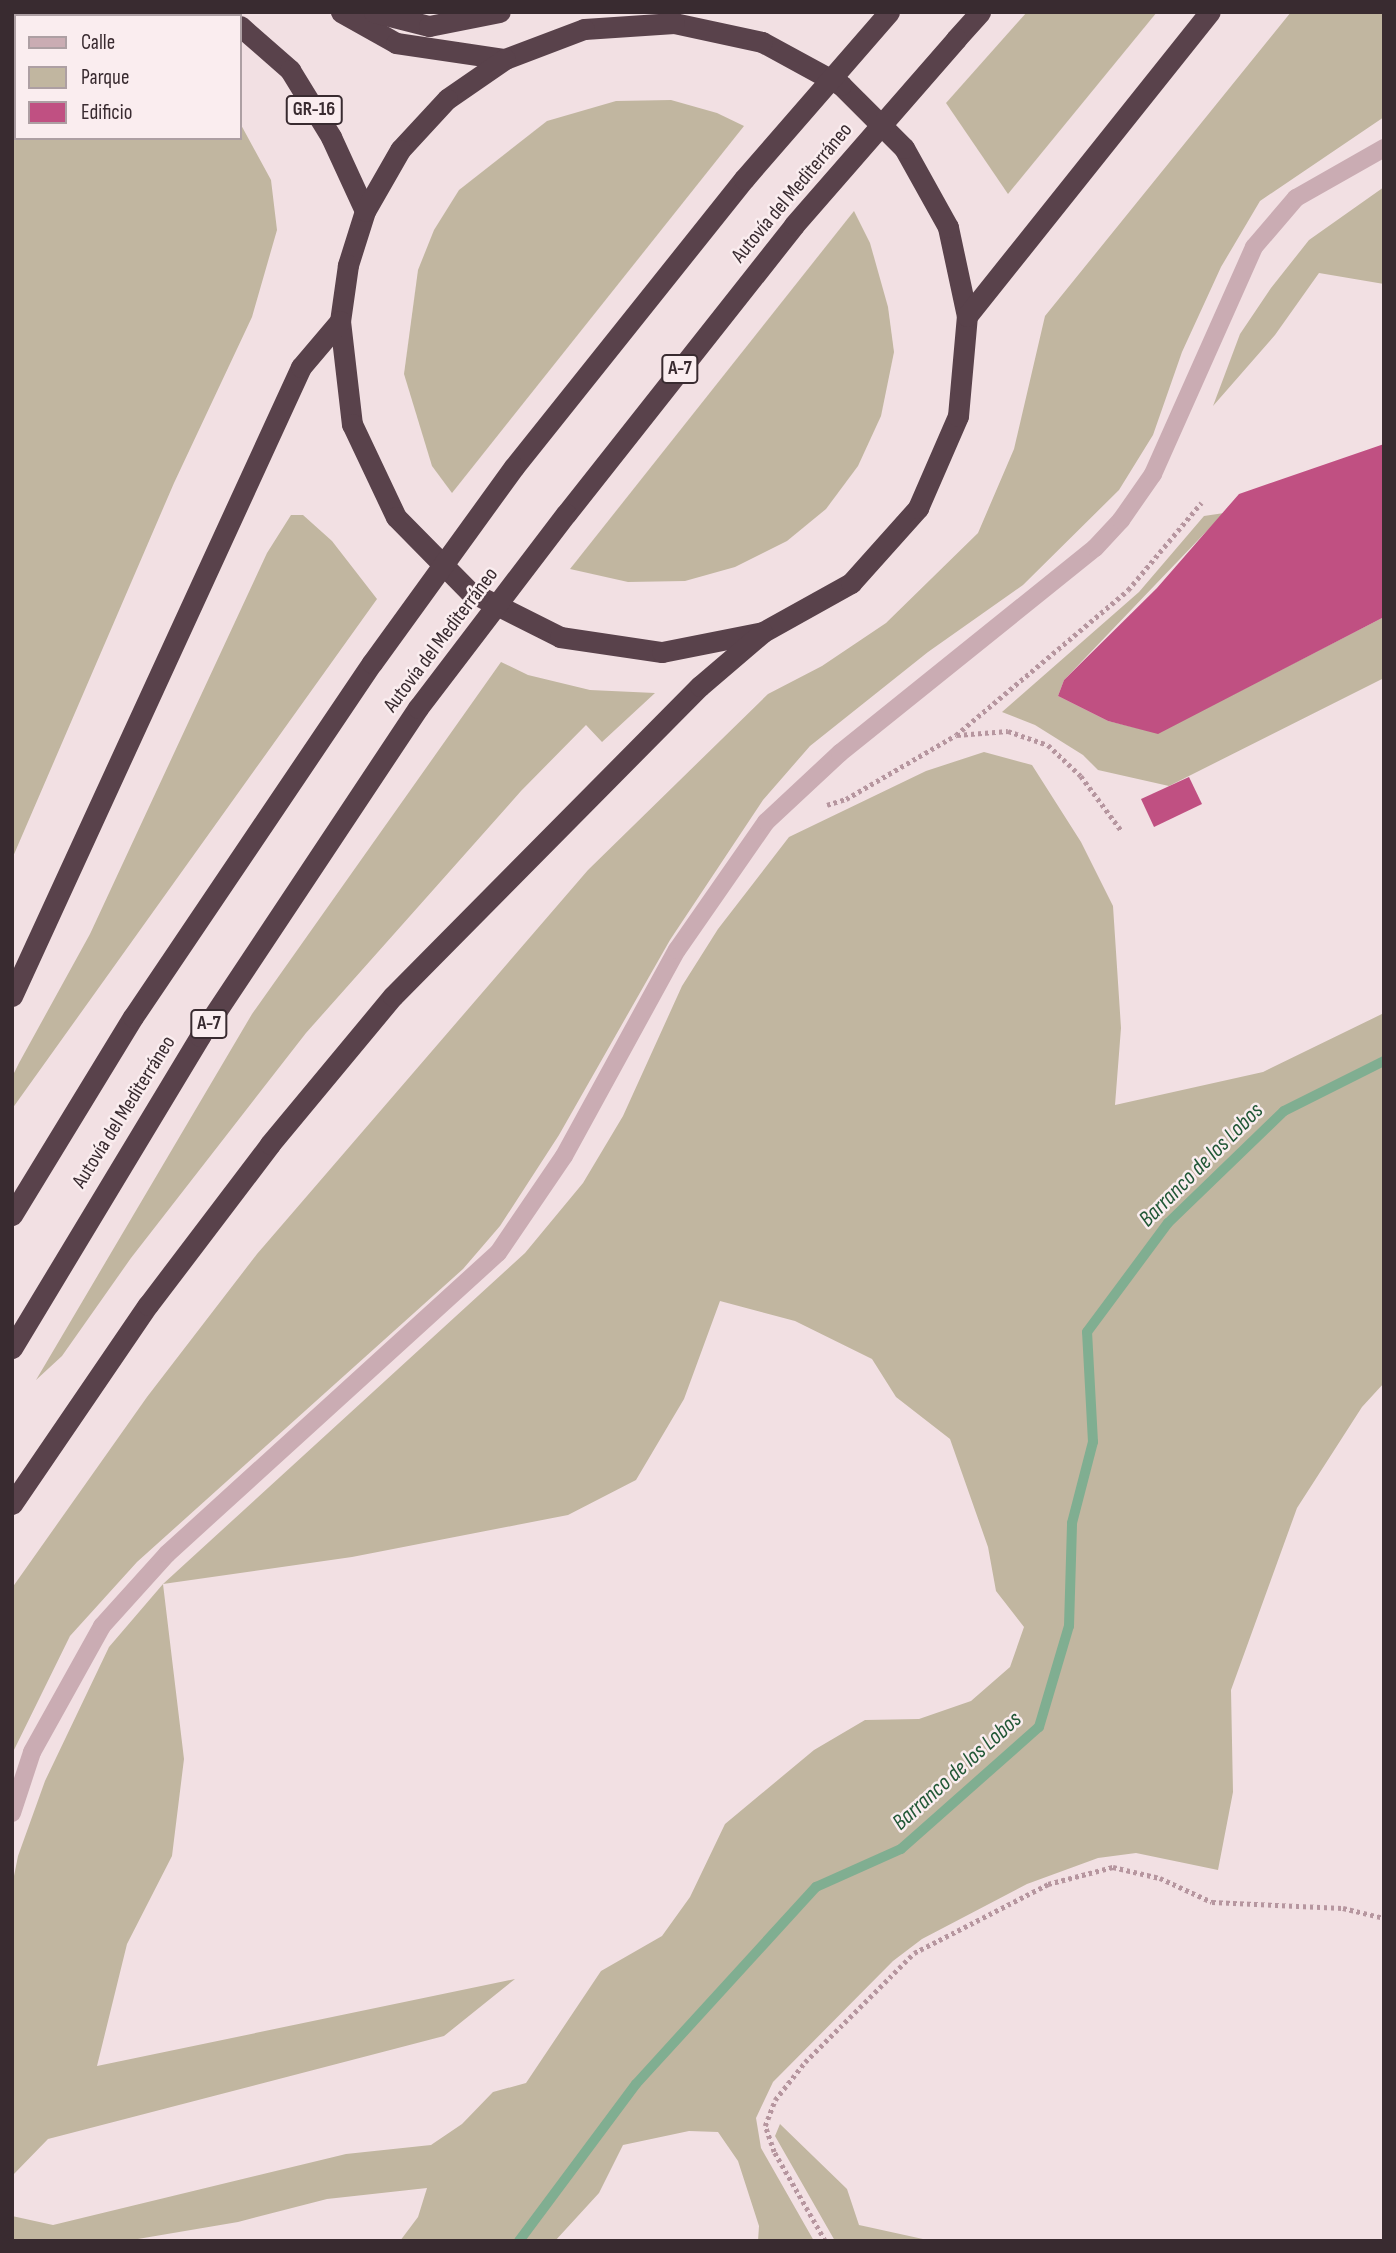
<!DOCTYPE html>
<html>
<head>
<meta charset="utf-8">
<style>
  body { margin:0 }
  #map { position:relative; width:1396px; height:2253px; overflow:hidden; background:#f2e0e3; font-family:"Sofia Sans Condensed",sans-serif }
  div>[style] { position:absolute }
  .green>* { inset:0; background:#c1b6a0 }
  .stream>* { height:10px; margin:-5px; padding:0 5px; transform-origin:5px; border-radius:5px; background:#80ae91 }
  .building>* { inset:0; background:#c05082 }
  .path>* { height:4.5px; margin-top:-2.25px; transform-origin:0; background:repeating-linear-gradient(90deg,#b6969f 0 3.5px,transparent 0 7px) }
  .street>* { height:18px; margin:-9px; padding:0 9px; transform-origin:9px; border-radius:9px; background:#caacb3 }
  .highway>* { height:21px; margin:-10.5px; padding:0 10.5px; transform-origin:10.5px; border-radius:10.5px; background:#59424b }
  .highway-bridge>* { height:21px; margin:-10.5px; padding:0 10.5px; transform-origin:10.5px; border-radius:10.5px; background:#59424b }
  span { translate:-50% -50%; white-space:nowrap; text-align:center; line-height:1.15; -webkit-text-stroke:5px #faedef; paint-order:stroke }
  .shield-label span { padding:2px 5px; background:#faedef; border:2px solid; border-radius:5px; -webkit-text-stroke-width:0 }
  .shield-label { font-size:19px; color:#392b30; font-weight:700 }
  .street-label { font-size:21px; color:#392b30 }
  .water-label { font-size:23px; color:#225837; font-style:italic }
  .frame { position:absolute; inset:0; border:14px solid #392b30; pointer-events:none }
  .legend { position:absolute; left:14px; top:14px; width:228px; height:126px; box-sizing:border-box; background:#faedef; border:2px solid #ad9fa3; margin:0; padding:9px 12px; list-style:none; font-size:21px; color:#392b30 }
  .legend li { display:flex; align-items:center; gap:14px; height:35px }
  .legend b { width:35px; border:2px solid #ad9fa3 }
</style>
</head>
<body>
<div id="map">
  <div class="green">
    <div style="clip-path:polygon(12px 12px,120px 16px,16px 16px,16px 138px,240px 138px,240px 123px,271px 180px,277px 230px,252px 317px,174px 483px,12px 859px)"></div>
    <div style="clip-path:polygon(1027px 12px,1157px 12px,1008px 194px,946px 103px)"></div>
    <div style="clip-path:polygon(1291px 12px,1384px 12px,1384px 117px,1260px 201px,1221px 267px,1182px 352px,1153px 435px,1119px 490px,1023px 585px,928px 652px,810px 746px,763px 800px,670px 940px,559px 1135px,500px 1226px,463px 1269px,137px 1562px,70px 1636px,12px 1754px,12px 1588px,147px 1397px,257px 1254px,588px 870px,768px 694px,822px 666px,886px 623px,978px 533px,1014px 449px,1045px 316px)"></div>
    <div style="clip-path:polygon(671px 100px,717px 113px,744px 126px,452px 493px,432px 466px,404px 374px,418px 270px,434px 230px,459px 190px,547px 121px,616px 101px)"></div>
    <div style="clip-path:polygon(1384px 187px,1384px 284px,1319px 273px,1275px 335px,1213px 406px,1240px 334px,1271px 288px,1309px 240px)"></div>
    <div style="clip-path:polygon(854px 211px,870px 243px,888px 307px,894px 352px,881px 416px,858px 466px,826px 509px,787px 541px,735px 567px,685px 581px,628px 582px,570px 569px)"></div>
    <div style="clip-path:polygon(1224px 513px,1064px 680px,1058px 696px,1108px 721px,1158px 733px,1384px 617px,1384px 678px,1169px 786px,1098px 770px,1083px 755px,1035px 725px,1002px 712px,1139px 592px,1204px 516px)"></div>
    <div style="clip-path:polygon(291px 515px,303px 515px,332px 541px,377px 599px,12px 1109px,12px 1077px,19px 1063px,90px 934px,267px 553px)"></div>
    <div style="clip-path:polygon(501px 662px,528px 675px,590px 690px,655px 693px,602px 742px,586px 725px,521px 791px,306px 1033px,131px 1258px,62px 1356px,36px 1380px,252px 1014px)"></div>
    <div style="clip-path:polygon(984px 752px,1032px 765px,1081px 842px,1113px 906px,1121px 1028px,1115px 1105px,1263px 1072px,1384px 1013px,1384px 1383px,1362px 1407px,1297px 1508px,1231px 1690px,1233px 1792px,1218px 1870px,1136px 1853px,1098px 1858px,1027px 1884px,922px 1939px,893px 1961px,773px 2082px,756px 2118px,761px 2148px,814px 2241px,758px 2241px,759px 2226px,738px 2161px,718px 2132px,689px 2131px,623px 2145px,599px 2193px,555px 2241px,400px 2241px,418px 2217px,427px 2188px,327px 2199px,238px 2222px,126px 2241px,12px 2241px,12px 2216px,53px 2225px,346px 2154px,431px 2145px,462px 2124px,493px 2092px,526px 2083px,601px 1971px,662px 1936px,690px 1897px,725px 1824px,814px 1750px,865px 1720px,919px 1719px,971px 1701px,1010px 1667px,1024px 1627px,996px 1591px,988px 1547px,950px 1439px,896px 1397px,872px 1359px,795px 1321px,720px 1301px,684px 1399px,636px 1480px,568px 1515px,352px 1557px,163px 1584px,184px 1759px,172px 1856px,127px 1944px,97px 2066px,515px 1979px,444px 2036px,48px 2139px,12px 2176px,12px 1886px,18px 1856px,45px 1781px,109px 1647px,163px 1584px,525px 1253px,583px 1183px,623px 1116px,682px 986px,718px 929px,789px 837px,926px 771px)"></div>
    <div style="clip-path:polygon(780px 2124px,847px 2189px,859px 2225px,932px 2241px,835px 2241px,775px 2136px)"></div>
  </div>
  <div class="stream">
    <div style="left:519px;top:2241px;width:196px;rotate:-53.3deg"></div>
    <div style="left:636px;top:2084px;width:267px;rotate:-47.6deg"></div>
    <div style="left:816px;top:1887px;width:93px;rotate:-24.1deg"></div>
    <div style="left:901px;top:1849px;width:184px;rotate:-41.5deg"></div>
    <div style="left:1039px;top:1727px;width:105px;rotate:-73.5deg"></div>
    <div style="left:1069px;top:1626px;width:103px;rotate:-88.3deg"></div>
    <div style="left:1072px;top:1523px;width:84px;rotate:-75.5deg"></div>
    <div style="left:1093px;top:1442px;width:110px;rotate:-93.1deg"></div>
    <div style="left:1087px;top:1332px;width:136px;rotate:-53.4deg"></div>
    <div style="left:1168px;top:1223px;width:161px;rotate:-44deg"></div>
    <div style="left:1284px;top:1111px;width:112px;rotate:-26.6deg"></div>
  </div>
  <div class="building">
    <div style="clip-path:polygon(1384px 444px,1384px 617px,1158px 734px,1108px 721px,1058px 696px,1064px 680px,1157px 588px,1239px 494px)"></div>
    <div style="clip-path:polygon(1189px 777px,1202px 804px,1154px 827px,1141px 799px)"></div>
  </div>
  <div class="path">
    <div style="left:957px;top:735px;width:51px;rotate:-4.5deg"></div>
    <div style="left:1008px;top:731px;width:42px;rotate:19.3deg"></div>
    <div style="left:1048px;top:745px;width:45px;rotate:43.2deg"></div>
    <div style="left:1081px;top:776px;width:67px;rotate:53.5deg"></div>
    <div style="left:827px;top:805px;width:20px;rotate:-18deg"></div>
    <div style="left:846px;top:799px;width:127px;rotate:-30.2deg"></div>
    <div style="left:956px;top:735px;width:225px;rotate:-40.1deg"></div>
    <div style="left:1128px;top:590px;width:114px;rotate:-50deg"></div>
    <div style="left:825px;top:2241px;width:103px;rotate:-119.8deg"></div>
    <div style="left:774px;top:2152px;width:28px;rotate:-109deg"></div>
    <div style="left:765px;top:2126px;width:28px;rotate:-69deg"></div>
    <div style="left:775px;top:2100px;width:48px;rotate:-51.7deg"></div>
    <div style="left:805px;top:2062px;width:154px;rotate:-45deg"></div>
    <div style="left:914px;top:1953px;width:151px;rotate:-27.2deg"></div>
    <div style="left:1048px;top:1884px;width:67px;rotate:-14.7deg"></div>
    <div style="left:1113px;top:1867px;width:48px;rotate:13.2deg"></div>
    <div style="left:1160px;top:1878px;width:57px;rotate:24.8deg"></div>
    <div style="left:1212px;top:1902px;width:131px;rotate:2.6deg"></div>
    <div style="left:1343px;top:1908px;width:42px;rotate:13.7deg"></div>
  </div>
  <div class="street">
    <div style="left:12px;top:1813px;width:64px;rotate:-71.8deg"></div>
    <div style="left:32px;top:1752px;width:144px;rotate:-60.9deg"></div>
    <div style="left:102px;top:1626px;width:97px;rotate:-47.9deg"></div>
    <div style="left:167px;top:1554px;width:447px;rotate:-42.3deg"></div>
    <div style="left:498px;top:1253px;width:117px;rotate:-55.8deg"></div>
    <div style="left:564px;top:1156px;width:235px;rotate:-61.3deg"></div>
    <div style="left:677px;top:950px;width:156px;rotate:-55.2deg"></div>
    <div style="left:766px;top:822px;width:101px;rotate:-43deg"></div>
    <div style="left:840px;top:753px;width:327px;rotate:-38.8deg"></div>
    <div style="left:1095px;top:548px;width:38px;rotate:-47deg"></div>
    <div style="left:1121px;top:520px;width:56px;rotate:-55.2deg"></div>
    <div style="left:1153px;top:474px;width:248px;rotate:-66deg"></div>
    <div style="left:1254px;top:247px;width:65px;rotate:-49.4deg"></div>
    <div style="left:1296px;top:198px;width:101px;rotate:-29.6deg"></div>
  </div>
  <div class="highway">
    <div style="left:224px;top:12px;width:6px;rotate:45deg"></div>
    <div style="left:341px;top:12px;width:63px;rotate:29.4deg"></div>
    <div style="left:396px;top:43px;width:110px;rotate:8.4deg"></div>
    <div style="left:374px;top:12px;width:57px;rotate:14.3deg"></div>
    <div style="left:429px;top:26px;width:72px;rotate:-11.2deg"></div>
    <div style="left:240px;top:26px;width:67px;rotate:41.3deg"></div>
    <div style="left:290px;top:70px;width:79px;rotate:58.5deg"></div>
    <div style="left:331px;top:137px;width:81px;rotate:65.3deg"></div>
    <div style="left:365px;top:211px;width:57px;rotate:107.5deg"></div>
    <div style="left:348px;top:265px;width:57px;rotate:98.1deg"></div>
    <div style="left:340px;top:321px;width:104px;rotate:83.4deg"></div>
    <div style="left:352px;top:424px;width:103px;rotate:64.7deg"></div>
    <div style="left:396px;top:517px;width:104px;rotate:45.4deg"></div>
    <div style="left:469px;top:591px;width:102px;rotate:26.8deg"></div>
    <div style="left:560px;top:637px;width:103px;rotate:8.4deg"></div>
    <div style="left:662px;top:652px;width:103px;rotate:-11.2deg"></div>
    <div style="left:763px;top:632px;width:101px;rotate:-29.1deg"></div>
    <div style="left:851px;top:583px;width:101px;rotate:-48.2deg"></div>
    <div style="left:918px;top:508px;width:100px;rotate:-66.5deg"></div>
    <div style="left:958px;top:416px;width:100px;rotate:-84.9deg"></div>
    <div style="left:967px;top:316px;width:91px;rotate:-102.1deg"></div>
    <div style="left:948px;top:227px;width:90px;rotate:-119.1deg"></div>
    <div style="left:904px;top:148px;width:89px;rotate:-135deg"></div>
    <div style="left:841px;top:85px;width:90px;rotate:-151.4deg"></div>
    <div style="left:762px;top:42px;width:90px;rotate:-167.8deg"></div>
    <div style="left:674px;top:23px;width:90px;rotate:176.2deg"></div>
    <div style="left:584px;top:29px;width:85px;rotate:159.2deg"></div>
    <div style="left:505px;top:59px;width:70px;rotate:145.4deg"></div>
    <div style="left:447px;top:99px;width:69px;rotate:132.7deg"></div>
    <div style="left:400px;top:150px;width:70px;rotate:119.8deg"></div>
    <div style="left:956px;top:39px;width:36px;rotate:-48deg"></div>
    <div style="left:967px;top:316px;width:389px;rotate:-51.4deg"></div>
    <div style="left:514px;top:467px;width:369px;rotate:-51.4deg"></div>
    <div style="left:566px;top:514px;width:368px;rotate:-51.7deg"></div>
    <div style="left:12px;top:996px;width:692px;rotate:-65.32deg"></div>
    <div style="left:301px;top:367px;width:60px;rotate:-49.7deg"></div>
    <div style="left:12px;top:1215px;width:232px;rotate:-58.6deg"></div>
    <div style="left:133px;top:1017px;width:427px;rotate:-56deg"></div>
    <div style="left:12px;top:1348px;width:364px;rotate:-58.9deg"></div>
    <div style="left:200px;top:1036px;width:394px;rotate:-56.4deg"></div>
    <div style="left:12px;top:1504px;width:241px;rotate:-55.7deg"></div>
    <div style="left:148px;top:1305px;width:202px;rotate:-52.8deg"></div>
    <div style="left:270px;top:1144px;width:192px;rotate:-50.3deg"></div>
    <div style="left:393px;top:996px;width:436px;rotate:-45.3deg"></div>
    <div style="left:700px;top:686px;width:82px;rotate:-40.5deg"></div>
  </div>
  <div class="highway-bridge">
    <div style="left:744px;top:179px;width:221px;rotate:-49deg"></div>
    <div style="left:794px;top:225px;width:247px;rotate:-48.9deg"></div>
    <div style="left:372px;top:663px;width:242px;rotate:-54.1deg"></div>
    <div style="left:418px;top:708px;width:244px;rotate:-52.7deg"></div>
  </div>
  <div class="shield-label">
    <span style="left:314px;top:110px">GR-16</span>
    <span style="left:680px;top:369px">A-7</span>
    <span style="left:209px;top:1024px">A-7</span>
  </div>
  <div class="street-label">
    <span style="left:792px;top:193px;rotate:-50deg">Autovía del Mediterráneo</span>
    <span style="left:441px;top:640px;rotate:-53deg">Autovía del Mediterráneo</span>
    <span style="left:124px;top:1112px;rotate:-58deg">Autovía del Mediterráneo</span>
  </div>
  <div class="water-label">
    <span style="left:1201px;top:1165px;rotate:-45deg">Barranco de los Lobos</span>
    <span style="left:957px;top:1771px;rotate:-42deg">Barranco de los Lobos</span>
  </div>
  <div class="frame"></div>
  <ul class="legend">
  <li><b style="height:9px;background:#caacb3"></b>Calle</li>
  <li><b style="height:19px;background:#c1b6a0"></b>Parque</li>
  <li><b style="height:19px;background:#c05082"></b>Edificio</li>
  </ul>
</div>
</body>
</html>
